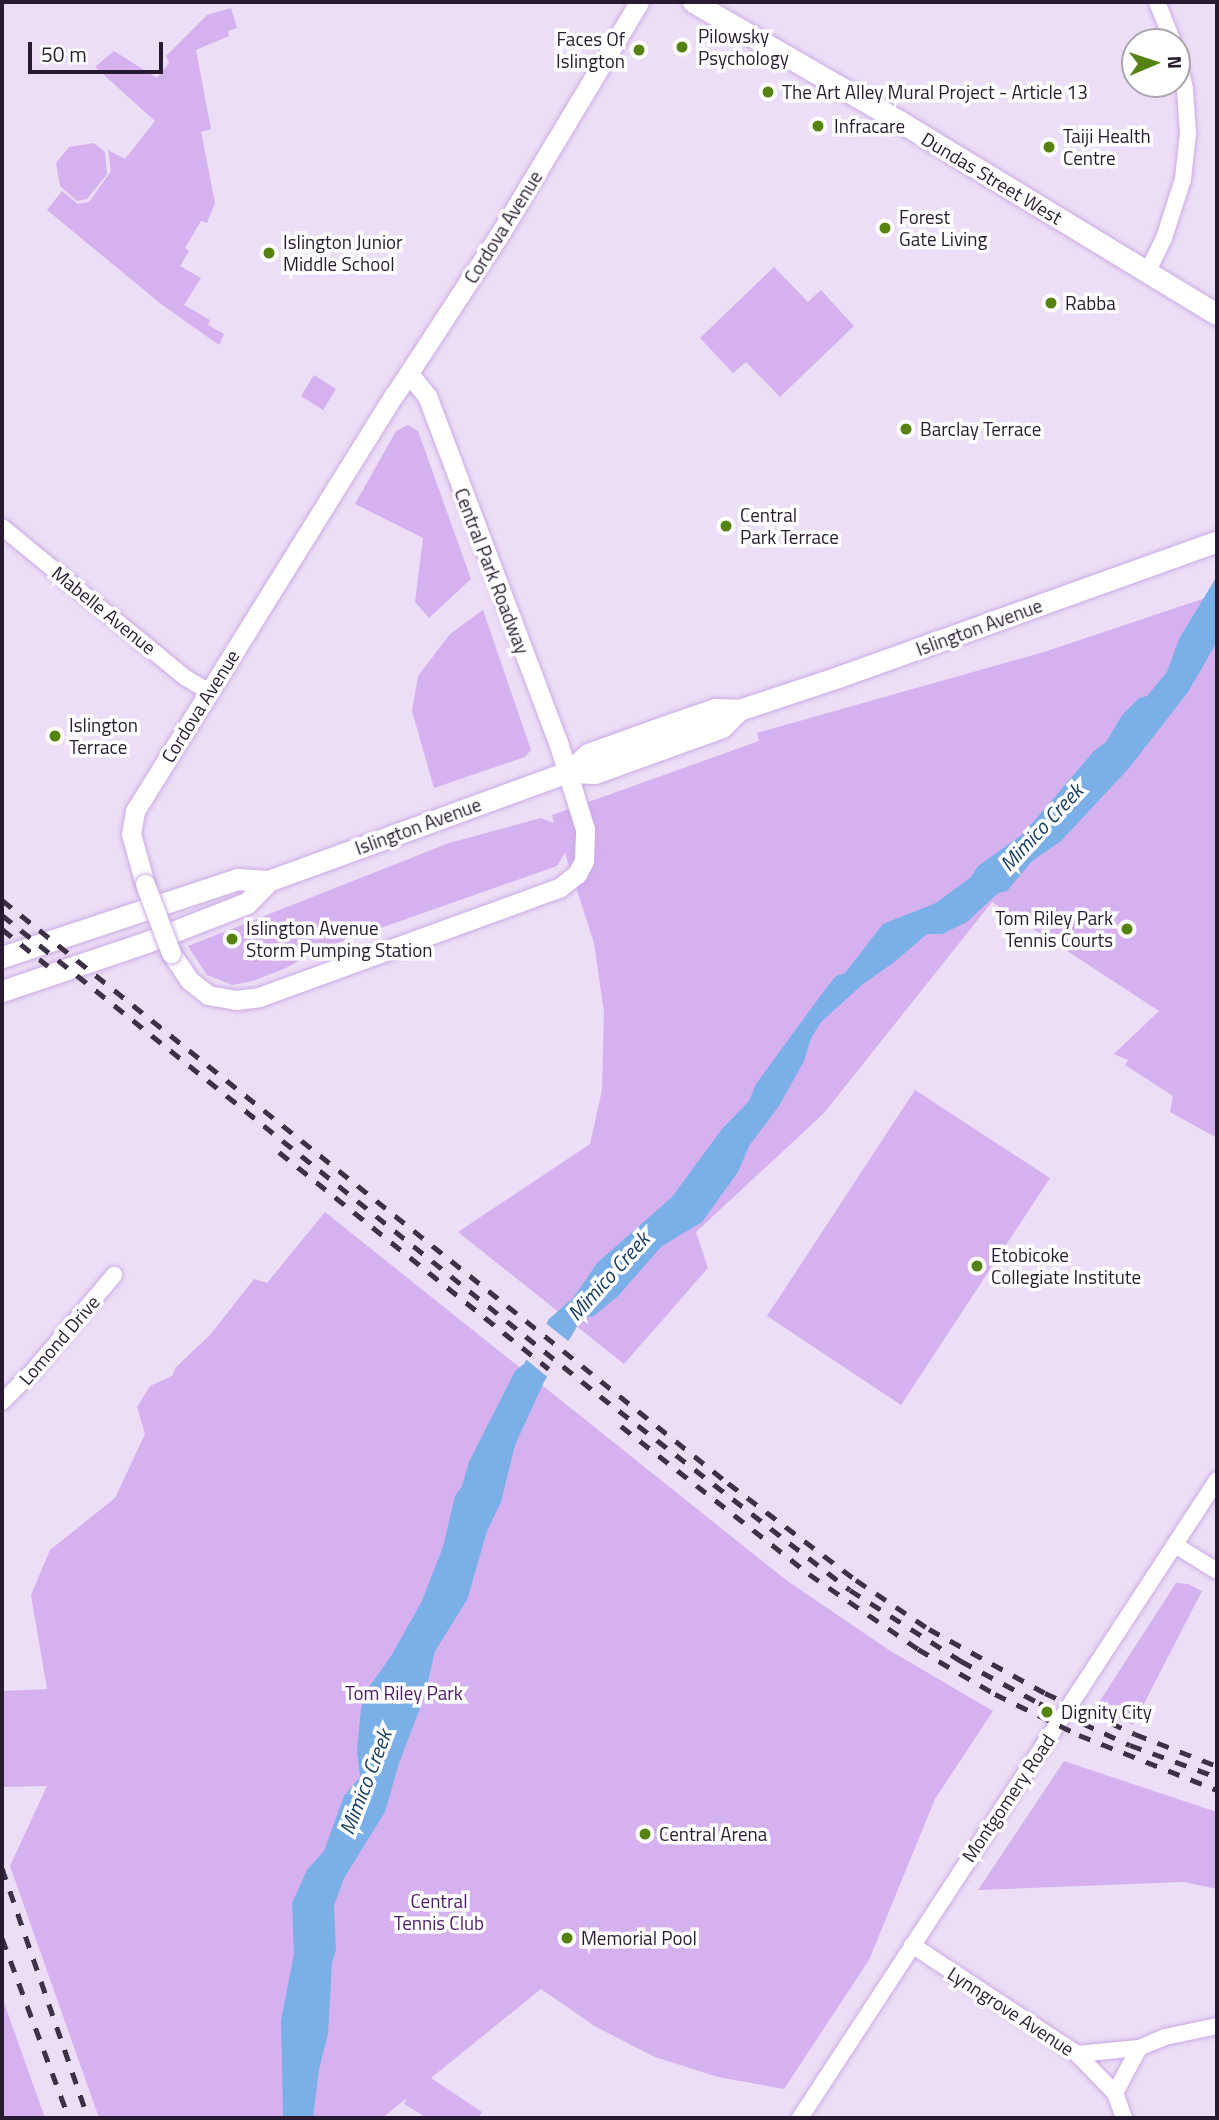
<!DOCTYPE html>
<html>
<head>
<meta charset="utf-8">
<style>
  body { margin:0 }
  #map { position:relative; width:1219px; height:2120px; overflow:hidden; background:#ecdef6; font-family:"Titillium Web",sans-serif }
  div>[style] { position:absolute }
  .green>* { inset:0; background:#d5b2ef }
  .water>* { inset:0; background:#7aafe7 }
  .pier>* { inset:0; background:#ecdef6 }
  .roads { filter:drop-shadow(0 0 2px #ccaae5) drop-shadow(0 0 2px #ccaae5) }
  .minor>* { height:16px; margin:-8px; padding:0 8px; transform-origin:8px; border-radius:8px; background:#fff }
  .tertiary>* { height:19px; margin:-9.5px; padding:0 9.5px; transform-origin:9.5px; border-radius:9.5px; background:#fff }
  .secondary>* { height:21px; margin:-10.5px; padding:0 10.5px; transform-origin:10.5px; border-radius:10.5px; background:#fff }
  .rail>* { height:5px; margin-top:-2.5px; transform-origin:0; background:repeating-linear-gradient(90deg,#3e3147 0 12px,transparent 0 24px) }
  .bridges { filter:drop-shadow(0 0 2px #ccaae5) drop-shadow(0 0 2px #ccaae5) }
  .tertiary-bridge>* { height:19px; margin:-9.5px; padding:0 9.5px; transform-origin:9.5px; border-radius:9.5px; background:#fff }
  .dots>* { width:19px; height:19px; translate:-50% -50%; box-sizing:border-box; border:4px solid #fff; border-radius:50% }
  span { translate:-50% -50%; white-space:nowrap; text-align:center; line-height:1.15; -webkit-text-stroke:7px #fff; paint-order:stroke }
  .poi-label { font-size:19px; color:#281b31 }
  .left { translate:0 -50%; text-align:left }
  .right { translate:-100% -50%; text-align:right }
  .street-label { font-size:19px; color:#281b31 }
  .park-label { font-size:19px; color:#4b1a66 }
  .water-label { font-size:21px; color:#163d62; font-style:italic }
  .frame { position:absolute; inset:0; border:4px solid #281b31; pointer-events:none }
  .north { position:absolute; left:1121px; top:28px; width:70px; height:70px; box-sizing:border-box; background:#fff; border:2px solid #a9a4ad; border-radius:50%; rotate:88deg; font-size:19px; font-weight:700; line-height:28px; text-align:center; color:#281b31 }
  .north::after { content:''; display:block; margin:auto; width:24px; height:32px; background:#558312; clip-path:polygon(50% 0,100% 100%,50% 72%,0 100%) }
  .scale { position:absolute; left:28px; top:42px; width:135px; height:32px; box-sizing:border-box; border:4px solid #281b31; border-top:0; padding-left:9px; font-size:21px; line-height:24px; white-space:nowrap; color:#281b31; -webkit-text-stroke:5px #fff; paint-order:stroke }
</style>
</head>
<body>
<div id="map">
  <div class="green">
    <div style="clip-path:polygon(231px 8px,237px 28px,228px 31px,229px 36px,196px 50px,211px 129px,201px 132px,215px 203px,207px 223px,201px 221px,185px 248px,189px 251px,180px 266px,201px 278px,184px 305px,210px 320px,208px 325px,224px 334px,219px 345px,161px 304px,47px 210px,62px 191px,78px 204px,89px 202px,111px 171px,108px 150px,125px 159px,155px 121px,95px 67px,114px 51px,157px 78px,169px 63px,166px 56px,207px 15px)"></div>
    <div style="clip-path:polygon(94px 143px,105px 152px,107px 174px,87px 199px,77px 201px,60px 186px,56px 163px,69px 147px)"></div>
    <div style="clip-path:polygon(774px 267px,808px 302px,821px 290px,854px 326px,780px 397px,746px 362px,733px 373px,700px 338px)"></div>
    <div style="clip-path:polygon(314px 375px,336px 389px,323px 410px,301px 396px)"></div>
    <div style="clip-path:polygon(408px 425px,418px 431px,471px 579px,429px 618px,415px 602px,423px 538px,355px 504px,396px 431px)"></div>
    <div style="clip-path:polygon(1217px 594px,1217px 1138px,1170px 1112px,1173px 1096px,1125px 1065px,1128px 1060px,1114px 1054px,1159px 1011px,992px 902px,824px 1113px,696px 1232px,708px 1268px,624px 1364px,458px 1232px,590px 1144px,602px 1090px,604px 1012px,594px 943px,565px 853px,557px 866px,318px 950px,286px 968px,253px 981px,232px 985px,207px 975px,188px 946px,449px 843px,541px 818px,554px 823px,552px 815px,759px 741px,757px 733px,1044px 652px)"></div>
    <div style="clip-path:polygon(483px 610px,531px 750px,525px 757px,434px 788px,412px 711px,418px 676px,450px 634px)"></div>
    <div style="clip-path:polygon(915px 1090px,1050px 1178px,901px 1405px,767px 1316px)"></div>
    <div style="clip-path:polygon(325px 1212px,786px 1580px,889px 1650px,993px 1711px,935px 1799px,869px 1960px,784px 2089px,718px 2077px,655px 2057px,596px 2027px,541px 1989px,431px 2078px,482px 2112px,478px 2118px,427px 2118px,404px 2104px,407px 2098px,382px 2118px,99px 2118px,10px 1866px,47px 1786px,2px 1787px,2px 1691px,47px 1689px,31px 1595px,50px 1550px,115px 1498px,145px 1434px,137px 1407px,150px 1386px,172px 1376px,176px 1367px,210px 1335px,254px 1279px,267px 1283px)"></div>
    <div style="clip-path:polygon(1176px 1583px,1188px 1584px,1202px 1591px,1133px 1725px,1096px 1707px)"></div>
    <div style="clip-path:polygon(1064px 1761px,1217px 1812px,1217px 1889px,1184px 1882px,978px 1890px)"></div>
    <div style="clip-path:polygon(2px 1997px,45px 2118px,2px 2118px)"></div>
  </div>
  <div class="water">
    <div style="clip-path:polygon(1217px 576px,1217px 642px,1188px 692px,1129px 768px,1061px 841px,1032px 861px,1007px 891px,998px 893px,967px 922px,942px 934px,927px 934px,893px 963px,863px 984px,821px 1022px,811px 1038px,804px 1061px,779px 1106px,749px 1146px,738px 1172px,702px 1222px,662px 1246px,618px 1296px,594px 1316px,582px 1318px,544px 1382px,515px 1445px,501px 1502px,487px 1531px,467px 1600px,435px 1651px,424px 1698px,399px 1763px,385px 1812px,344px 1878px,334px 1906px,336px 1950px,332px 1963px,328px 2034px,319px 2069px,313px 2118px,283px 2118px,281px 2020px,294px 1954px,292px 1903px,307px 1870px,324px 1851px,344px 1796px,360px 1777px,357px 1751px,361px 1709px,367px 1690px,391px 1656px,421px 1603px,443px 1547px,455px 1496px,462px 1486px,469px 1462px,515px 1371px,524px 1364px,549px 1319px,574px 1297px,597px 1263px,672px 1197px,722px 1129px,749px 1101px,756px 1084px,821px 995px,836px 976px,845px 973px,883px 924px,936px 903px,971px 877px,978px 866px,1023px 834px,1094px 751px,1106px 742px,1123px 714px,1139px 698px,1147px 696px,1167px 672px,1179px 639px)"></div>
  </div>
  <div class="pier">
    <div style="clip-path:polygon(543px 1321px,572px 1344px,550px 1379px,523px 1357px)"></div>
  </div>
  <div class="roads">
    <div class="minor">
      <div style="left:1157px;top:2px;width:43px;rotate:68.2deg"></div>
      <div style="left:1148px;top:271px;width:37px;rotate:-64deg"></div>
      <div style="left:1164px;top:238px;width:62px;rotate:-72.1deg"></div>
      <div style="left:1183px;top:179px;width:45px;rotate:-83.7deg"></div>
      <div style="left:1188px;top:134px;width:45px;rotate:-93.8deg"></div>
      <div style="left:1185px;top:89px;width:36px;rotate:-103deg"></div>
      <div style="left:2px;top:527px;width:238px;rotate:39.4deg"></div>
      <div style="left:186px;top:678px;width:26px;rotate:31deg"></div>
      <div style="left:2px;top:1402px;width:44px;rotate:-45deg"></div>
      <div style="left:33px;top:1371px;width:126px;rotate:-49.8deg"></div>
      <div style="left:1175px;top:1545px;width:49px;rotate:31.8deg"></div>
      <div style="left:912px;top:1945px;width:198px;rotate:33.4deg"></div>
      <div style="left:1077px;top:2054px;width:54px;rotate:45.7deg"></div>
      <div style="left:1115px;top:2093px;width:27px;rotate:70deg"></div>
      <div style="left:1077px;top:2054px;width:62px;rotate:-5.5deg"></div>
      <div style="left:1139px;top:2048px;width:28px;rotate:-23deg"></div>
      <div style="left:1165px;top:2037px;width:53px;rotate:-11.9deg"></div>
      <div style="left:1115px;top:2093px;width:51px;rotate:-61.9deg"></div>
      <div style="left:800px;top:2118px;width:762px;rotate:-56.83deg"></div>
    </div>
    <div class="tertiary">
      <div style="left:145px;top:884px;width:52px;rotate:-105.6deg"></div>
      <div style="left:131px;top:834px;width:23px;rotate:-80deg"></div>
      <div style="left:135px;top:811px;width:491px;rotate:-58.1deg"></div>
      <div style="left:395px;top:394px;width:194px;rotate:-56.8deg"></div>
      <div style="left:501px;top:232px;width:268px;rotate:-59deg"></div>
      <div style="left:171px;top:953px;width:32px;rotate:56deg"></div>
      <div style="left:189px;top:980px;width:24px;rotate:38deg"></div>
      <div style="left:208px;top:995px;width:28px;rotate:10deg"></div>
      <div style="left:236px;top:1000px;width:23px;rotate:-7deg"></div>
      <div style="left:259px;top:997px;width:319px;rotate:-20deg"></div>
      <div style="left:559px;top:888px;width:23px;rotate:-38deg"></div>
      <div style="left:577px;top:874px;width:15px;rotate:-62deg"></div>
      <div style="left:584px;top:861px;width:32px;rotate:-88deg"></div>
      <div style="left:585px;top:829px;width:88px;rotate:-107.2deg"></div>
      <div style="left:559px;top:745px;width:373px;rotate:-110.7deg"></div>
      <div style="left:427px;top:396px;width:28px;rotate:-129deg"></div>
    </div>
    <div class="secondary">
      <div style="left:693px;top:2px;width:238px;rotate:30deg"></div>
      <div style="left:899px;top:121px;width:372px;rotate:31.3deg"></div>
      <div style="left:568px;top:772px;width:27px;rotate:-42deg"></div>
      <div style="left:588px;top:754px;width:86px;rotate:-19.7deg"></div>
      <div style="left:669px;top:725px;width:49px;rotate:-19.2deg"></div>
      <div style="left:715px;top:709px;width:24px;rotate:2deg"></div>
      <div style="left:739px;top:710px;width:104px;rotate:-18.4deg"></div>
      <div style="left:838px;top:677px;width:403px;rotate:-19.7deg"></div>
      <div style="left:2px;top:957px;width:249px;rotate:-18.3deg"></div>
      <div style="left:238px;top:879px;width:30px;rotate:4deg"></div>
      <div style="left:268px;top:881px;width:319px;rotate:-20deg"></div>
      <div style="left:568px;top:772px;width:27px;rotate:2deg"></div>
      <div style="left:595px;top:773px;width:135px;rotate:-19.9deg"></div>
      <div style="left:722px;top:727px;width:24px;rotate:-45deg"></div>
      <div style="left:2px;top:991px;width:153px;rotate:-18.7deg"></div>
      <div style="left:147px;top:942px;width:107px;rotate:-21.3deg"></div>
      <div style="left:247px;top:903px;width:30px;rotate:-46deg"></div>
    </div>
  </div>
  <div class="rail">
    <div style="left:2px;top:900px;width:931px;rotate:38.77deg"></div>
    <div style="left:728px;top:1483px;width:161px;rotate:37.2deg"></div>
    <div style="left:856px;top:1580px;width:88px;rotate:33.9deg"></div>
    <div style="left:929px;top:1629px;width:132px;rotate:28.9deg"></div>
    <div style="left:1045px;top:1693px;width:99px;rotate:24.5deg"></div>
    <div style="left:1135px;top:1734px;width:88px;rotate:21.3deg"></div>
    <div style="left:2px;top:915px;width:767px;rotate:38.81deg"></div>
    <div style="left:600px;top:1396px;width:316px;rotate:37.8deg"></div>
    <div style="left:850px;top:1590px;width:132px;rotate:32.6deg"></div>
    <div style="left:961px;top:1661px;width:89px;rotate:28.3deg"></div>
    <div style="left:1039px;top:1703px;width:100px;rotate:24.8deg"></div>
    <div style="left:1130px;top:1745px;width:93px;rotate:20.2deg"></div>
    <div style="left:2px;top:929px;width:59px;rotate:38.8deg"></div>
    <div style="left:279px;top:1152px;width:346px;rotate:38.8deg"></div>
    <div style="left:621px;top:1426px;width:239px;rotate:38.2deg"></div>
    <div style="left:809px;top:1574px;width:132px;rotate:34.5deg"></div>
    <div style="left:918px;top:1649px;width:89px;rotate:30.3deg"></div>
    <div style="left:995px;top:1694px;width:93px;rotate:26deg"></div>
    <div style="left:1079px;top:1735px;width:149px;rotate:21.7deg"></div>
    <div style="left:2px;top:1868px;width:264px;rotate:71deg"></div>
    <div style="left:2px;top:1938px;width:192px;rotate:69.6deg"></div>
  </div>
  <div class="bridges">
    <div class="tertiary-bridge">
      <div style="left:145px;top:884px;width:74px;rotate:69.4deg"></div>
    </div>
  </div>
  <div class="dots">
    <div style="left:682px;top:47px;background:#558312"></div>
    <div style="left:639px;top:50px;background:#558312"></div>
    <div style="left:768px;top:92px;background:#558312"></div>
    <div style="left:818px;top:126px;background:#558312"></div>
    <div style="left:1049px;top:147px;background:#558312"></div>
    <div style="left:885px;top:228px;background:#558312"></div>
    <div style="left:269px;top:253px;background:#558312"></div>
    <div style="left:1051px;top:303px;background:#558312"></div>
    <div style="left:906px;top:429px;background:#558312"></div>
    <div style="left:726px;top:526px;background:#558312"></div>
    <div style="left:55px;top:736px;background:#558312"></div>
    <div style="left:1127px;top:929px;background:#558312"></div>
    <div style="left:232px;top:939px;background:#558312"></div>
    <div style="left:977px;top:1266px;background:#558312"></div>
    <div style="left:1047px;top:1712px;background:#558312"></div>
    <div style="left:645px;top:1834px;background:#558312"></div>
    <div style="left:567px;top:1938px;background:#558312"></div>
  </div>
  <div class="poi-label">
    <span class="left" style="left:698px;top:47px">Pilowsky<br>Psychology</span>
    <span class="right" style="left:625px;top:50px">Faces Of<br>Islington</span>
    <span class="left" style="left:782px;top:92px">The Art Alley Mural Project - Article 13</span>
    <span class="left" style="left:834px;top:126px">Infracare</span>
    <span class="left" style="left:1063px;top:147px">Taiji Health<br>Centre</span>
    <span class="left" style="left:899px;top:228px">Forest<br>Gate Living</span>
    <span class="left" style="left:283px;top:253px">Islington Junior<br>Middle School</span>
    <span class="left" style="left:1065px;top:303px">Rabba</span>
    <span class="left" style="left:920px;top:429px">Barclay Terrace</span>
    <span class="left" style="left:740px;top:526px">Central<br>Park Terrace</span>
    <span class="left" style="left:69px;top:736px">Islington<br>Terrace</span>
    <span class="right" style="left:1113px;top:929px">Tom Riley Park<br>Tennis Courts</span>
    <span class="left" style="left:246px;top:939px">Islington Avenue<br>Storm Pumping Station</span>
    <span class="left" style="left:991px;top:1266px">Etobicoke<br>Collegiate Institute</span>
    <span class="left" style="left:1061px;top:1712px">Dignity City</span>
    <span class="left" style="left:659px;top:1834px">Central Arena</span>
    <span class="left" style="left:581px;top:1938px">Memorial Pool</span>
  </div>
  <div class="street-label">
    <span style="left:992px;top:178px;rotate:31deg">Dundas Street West</span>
    <span style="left:503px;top:227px;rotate:-58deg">Cordova Avenue</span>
    <span style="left:492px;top:571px;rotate:69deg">Central Park Roadway</span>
    <span style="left:104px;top:610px;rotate:39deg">Mabelle Avenue</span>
    <span style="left:979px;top:627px;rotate:-20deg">Islington Avenue</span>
    <span style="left:200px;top:706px;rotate:-58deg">Cordova Avenue</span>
    <span style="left:418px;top:826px;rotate:-20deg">Islington Avenue</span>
    <span style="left:59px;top:1340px;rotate:-49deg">Lomond Drive</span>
    <span style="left:1008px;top:1798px;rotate:-56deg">Montgomery Road</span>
    <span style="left:1011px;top:2011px;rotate:33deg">Lynngrove Avenue</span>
  </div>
  <div class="park-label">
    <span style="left:404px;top:1693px">Tom Riley Park</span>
    <span style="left:439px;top:1912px">Central<br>Tennis Club</span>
  </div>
  <div class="water-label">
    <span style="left:1041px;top:827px;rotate:-47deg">Mimico Creek</span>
    <span style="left:608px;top:1276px;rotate:-48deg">Mimico Creek</span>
    <span style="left:365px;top:1782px;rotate:-69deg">Mimico Creek</span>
  </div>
  <div class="frame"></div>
  <div class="north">N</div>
  <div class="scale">50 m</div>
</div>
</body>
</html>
